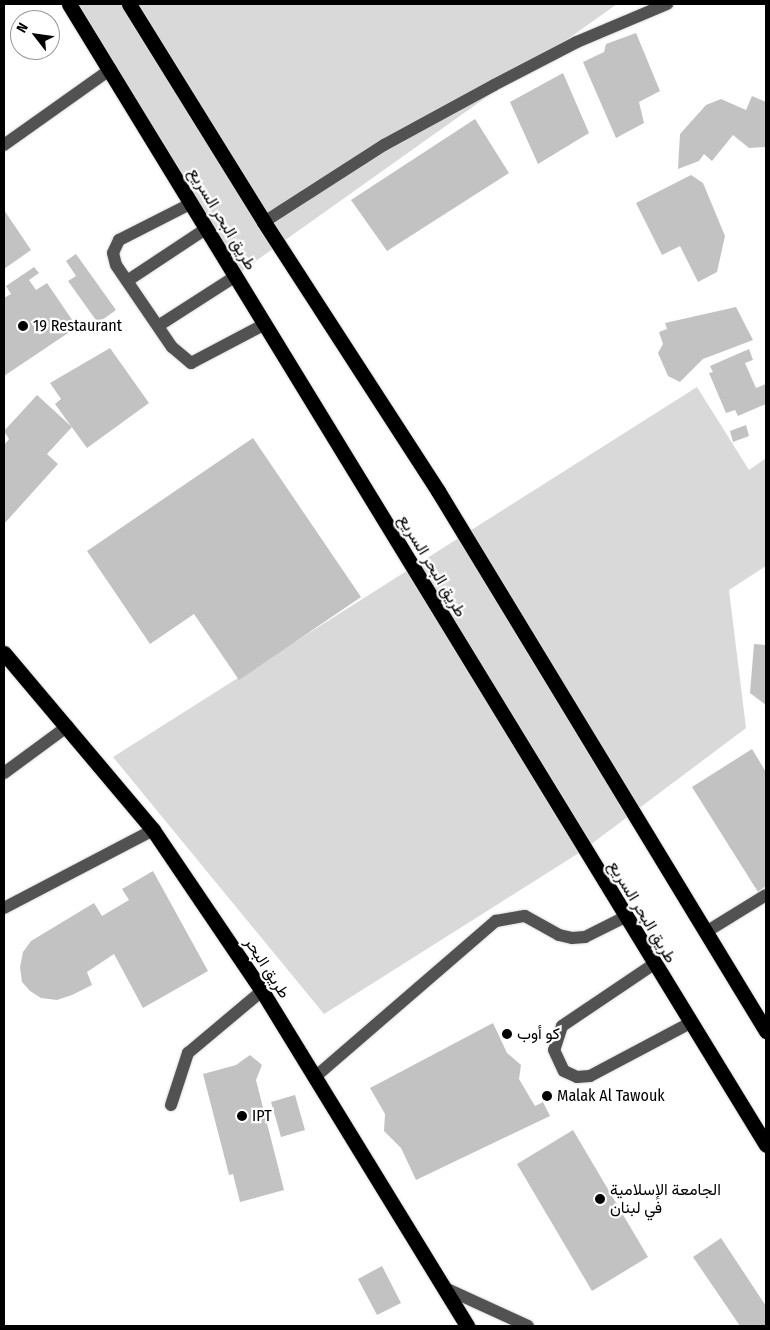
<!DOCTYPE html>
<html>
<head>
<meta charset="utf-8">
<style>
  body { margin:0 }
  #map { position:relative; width:770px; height:1330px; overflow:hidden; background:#fff; font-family:"Fira Sans Condensed",Vazirmatn,sans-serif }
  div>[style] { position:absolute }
  .green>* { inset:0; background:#d9d9d9 }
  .building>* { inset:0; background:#c2c2c2 }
  .roads { filter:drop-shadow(0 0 1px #dbdbdb) drop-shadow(0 0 1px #dbdbdb) }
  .minor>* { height:12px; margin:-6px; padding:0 6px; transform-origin:6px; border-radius:6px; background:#525252 }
  .highway>* { height:15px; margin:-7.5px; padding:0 7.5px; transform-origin:7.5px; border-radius:7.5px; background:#000 }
  .dots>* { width:14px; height:14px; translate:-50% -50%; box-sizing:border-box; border:2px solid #fff; border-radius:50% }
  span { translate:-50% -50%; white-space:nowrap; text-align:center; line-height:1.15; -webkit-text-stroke:4.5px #fff; paint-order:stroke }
  .street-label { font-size:16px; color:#000 }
  .poi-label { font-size:16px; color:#000 }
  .left { translate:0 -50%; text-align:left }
  .frame { position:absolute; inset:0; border:5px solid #000; pointer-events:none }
  .north { position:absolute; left:10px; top:10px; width:50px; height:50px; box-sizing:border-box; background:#fff; border:1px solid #999; border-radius:50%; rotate:300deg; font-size:14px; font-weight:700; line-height:20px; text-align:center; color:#000 }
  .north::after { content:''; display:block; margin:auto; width:18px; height:22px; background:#000; clip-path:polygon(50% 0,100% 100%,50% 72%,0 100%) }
</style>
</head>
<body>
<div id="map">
  <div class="green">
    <div style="clip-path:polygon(63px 4px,617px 4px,239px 273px)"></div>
    <div style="clip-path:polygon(697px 387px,749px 470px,766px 458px,766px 566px,729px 590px,746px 728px,582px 851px,324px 1014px,113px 757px)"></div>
  </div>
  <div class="building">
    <div style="clip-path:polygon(636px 33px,660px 91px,639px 102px,644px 123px,616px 138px,583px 62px,604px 52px,606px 44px)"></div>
    <div style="clip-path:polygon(563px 73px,589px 133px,538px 164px,510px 102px)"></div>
    <div style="clip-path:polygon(752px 96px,766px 102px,766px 147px,749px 148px,733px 135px,712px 161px,704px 154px,699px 161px,678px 169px,680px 134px,706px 105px,721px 99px,746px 110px)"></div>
    <div style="clip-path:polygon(475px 119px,509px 173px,387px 251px,351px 200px)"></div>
    <div style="clip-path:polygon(691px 175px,703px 183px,725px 236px,717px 272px,698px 282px,680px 246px,662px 255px,636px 203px)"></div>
    <div style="clip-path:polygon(4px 210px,31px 250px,4px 269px)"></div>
    <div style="clip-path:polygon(76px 254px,116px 310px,98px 323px,68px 281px,76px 276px,66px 261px)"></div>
    <div style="clip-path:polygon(34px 267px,39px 273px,29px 280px,36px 290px,47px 283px,77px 327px,4px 376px,4px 298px,11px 294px,6px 286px)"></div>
    <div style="clip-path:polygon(736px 307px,753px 340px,703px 359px,680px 382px,668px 376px,658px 353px,663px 344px,659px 332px,667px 329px,665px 323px)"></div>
    <div style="clip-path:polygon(110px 348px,149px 403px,87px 448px,55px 404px,61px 399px,50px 383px)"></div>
    <div style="clip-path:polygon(749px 349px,753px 360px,745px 363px,756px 388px,766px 384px,766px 404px,738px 416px,735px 410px,726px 413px,709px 373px,713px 372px,710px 366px)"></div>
    <div style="clip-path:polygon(37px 395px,72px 427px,47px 454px,58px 464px,4px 524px,4px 445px,9px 439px,4px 431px)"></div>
    <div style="clip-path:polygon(746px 425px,749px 436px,733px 442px,730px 431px)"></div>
    <div style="clip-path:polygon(253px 438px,361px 597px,239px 680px,194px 614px,150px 644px,87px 551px)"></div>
    <div style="clip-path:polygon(754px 644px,766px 645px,766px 705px,750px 693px)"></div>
    <div style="clip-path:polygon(752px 749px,766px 772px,766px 886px,758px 892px,692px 787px)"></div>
    <div style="clip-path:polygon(153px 871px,208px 971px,143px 1008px,114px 954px,87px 972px,92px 985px,72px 995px,57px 1000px,41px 998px,30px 991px,22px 982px,20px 967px,23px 952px,31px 941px,94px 903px,102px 916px,129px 900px,122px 889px)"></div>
    <div style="clip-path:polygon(493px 1023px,507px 1053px,521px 1065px,519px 1079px,535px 1106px,543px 1102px,550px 1116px,416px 1180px,401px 1148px,384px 1131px,385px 1114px,370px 1088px)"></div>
    <div style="clip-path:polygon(250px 1055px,262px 1065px,256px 1080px,284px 1190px,240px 1202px,233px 1174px,229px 1175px,203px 1074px,236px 1065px)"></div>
    <div style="clip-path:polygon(295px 1095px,305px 1130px,281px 1137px,271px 1102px)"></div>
    <div style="clip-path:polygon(573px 1130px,648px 1257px,592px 1291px,517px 1164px)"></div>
    <div style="clip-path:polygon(721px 1238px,766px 1306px,766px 1326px,740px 1326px,693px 1257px)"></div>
    <div style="clip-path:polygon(382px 1266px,401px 1303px,377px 1315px,358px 1279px)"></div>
  </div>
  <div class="roads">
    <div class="minor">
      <div style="left:4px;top:145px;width:131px;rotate:-35.4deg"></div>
      <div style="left:192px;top:203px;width:82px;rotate:153.1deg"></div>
      <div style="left:119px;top:240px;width:14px;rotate:115deg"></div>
      <div style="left:113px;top:253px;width:12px;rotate:76deg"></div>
      <div style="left:116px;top:265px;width:99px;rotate:55.7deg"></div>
      <div style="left:172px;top:347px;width:25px;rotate:40deg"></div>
      <div style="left:191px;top:363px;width:84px;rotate:-27.8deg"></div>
      <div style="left:264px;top:222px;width:143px;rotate:-32.7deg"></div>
      <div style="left:384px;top:145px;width:125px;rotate:-28.6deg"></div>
      <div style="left:494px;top:85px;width:93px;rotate:-27.4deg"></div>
      <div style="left:577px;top:42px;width:98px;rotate:-22.9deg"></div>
      <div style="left:127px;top:281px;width:96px;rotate:-33.5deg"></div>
      <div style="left:158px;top:326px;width:93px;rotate:-32.7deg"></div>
      <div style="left:4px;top:773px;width:79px;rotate:-36.3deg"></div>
      <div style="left:4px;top:908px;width:168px;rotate:-27.6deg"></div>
      <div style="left:706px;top:932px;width:70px;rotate:-31.7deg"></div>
      <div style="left:654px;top:964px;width:111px;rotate:146deg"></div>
      <div style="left:562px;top:1026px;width:25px;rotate:108deg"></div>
      <div style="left:554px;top:1050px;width:23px;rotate:65deg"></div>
      <div style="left:564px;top:1071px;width:14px;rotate:25deg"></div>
      <div style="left:577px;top:1077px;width:13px;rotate:-4deg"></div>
      <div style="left:590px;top:1076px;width:113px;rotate:-27.9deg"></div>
      <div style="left:315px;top:1077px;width:239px;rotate:-40.8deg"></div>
      <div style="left:496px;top:921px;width:29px;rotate:-10deg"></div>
      <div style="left:525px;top:916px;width:39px;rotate:29deg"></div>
      <div style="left:559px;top:935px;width:13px;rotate:13deg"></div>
      <div style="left:572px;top:938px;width:13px;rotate:-4deg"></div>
      <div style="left:585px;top:937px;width:45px;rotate:-26.6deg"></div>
      <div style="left:171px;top:1105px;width:55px;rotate:-71.9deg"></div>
      <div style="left:188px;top:1053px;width:97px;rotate:-40deg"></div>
      <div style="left:447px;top:1289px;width:89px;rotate:24.6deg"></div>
    </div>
    <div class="highway">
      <div style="left:69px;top:4px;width:1337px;rotate:58.58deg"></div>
      <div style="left:129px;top:4px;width:256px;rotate:58.2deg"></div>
      <div style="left:264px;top:222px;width:320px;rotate:57.1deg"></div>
      <div style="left:438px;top:491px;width:632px;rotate:58.73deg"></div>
      <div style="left:4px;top:653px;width:231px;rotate:49.9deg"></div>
      <div style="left:153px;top:830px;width:194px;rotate:55.9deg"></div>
      <div style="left:262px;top:991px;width:393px;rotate:58.5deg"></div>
    </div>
  </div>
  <div class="dots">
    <div style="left:23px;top:326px;background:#000"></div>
    <div style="left:507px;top:1034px;background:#000"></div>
    <div style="left:547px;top:1096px;background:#000"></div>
    <div style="left:242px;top:1116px;background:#000"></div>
    <div style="left:600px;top:1199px;background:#000"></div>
  </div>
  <div class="street-label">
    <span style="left:222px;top:219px;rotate:59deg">طريق البحر السريع</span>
    <span style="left:432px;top:566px;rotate:59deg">طريق البحر السريع</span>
    <span style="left:642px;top:912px;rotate:59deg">طريق البحر السريع</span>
    <span style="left:267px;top:968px;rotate:57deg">طريق البحر</span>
  </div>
  <div class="poi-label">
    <span class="left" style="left:33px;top:326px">19 Restaurant</span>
    <span class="left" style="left:517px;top:1034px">كو أوب</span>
    <span class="left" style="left:557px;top:1096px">Malak Al Tawouk</span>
    <span class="left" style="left:252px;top:1116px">IPT</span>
    <span class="left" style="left:610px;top:1199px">الجامعة الإسلامية<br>في لبنان</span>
  </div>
  <div class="frame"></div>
  <div class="north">N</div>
</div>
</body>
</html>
